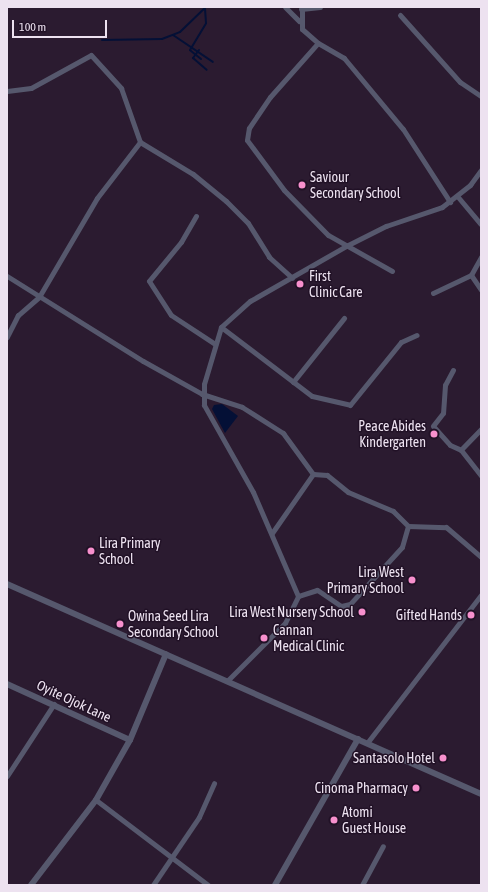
<!DOCTYPE html>
<html>
<head>
<meta charset="utf-8">
<style>
  body { margin:0 }
  #map { position:relative; width:488px; height:892px; overflow:hidden; background:#2b1b30; font-family:"Asap Condensed",sans-serif }
  div>[style] { position:absolute }
  .water>* { inset:0; background:#041036 }
  .stream>* { height:2px; margin:-1px; padding:0 1px; transform-origin:1px; border-radius:1px; background:#041036 }
  .minor>* { height:5px; margin:-2.5px; padding:0 2.5px; transform-origin:2.5px; border-radius:2.5px; background:#56586d }
  .tertiary>* { height:6px; margin:-3px; padding:0 3px; transform-origin:3px; border-radius:3px; background:#56586d }
  .dots>* { width:11px; height:11px; translate:-50% -50%; box-sizing:border-box; border:2px solid #211126; border-radius:50% }
  span { translate:-50% -50%; white-space:nowrap; text-align:center; line-height:1.15; -webkit-text-stroke:3px #211126; paint-order:stroke }
  .poi-label { font-size:14px; color:#ede2f0 }
  .left { translate:0 -50%; text-align:left }
  .right { translate:-100% -50%; text-align:right }
  .street-label { font-size:14px; color:#ede2f0 }
  .frame { position:absolute; inset:0; border:8px solid #ede2f0; pointer-events:none }
  .scale { position:absolute; left:12px; top:20px; width:95px; height:18px; box-sizing:border-box; border:2px solid #ede2f0; border-top:0; padding-left:5px; font-size:12px; line-height:14px; white-space:nowrap; color:#ede2f0; -webkit-text-stroke:3px #211126; paint-order:stroke }
</style>
</head>
<body>
<div id="map">
  <div class="water">
    <div style="clip-path:polygon(222px 404px,238px 416px,225px 433px,212px 409px,214px 405px)"></div>
  </div>
  <div class="stream">
    <div style="left:173px;top:35px;width:48px;rotate:34deg"></div>
    <div style="left:102px;top:40px;width:60px;rotate:-1deg"></div>
    <div style="left:162px;top:39px;width:19px;rotate:-21deg"></div>
    <div style="left:180px;top:32px;width:36px;rotate:-44deg"></div>
    <div style="left:199px;top:50px;width:10px;rotate:127deg"></div>
    <div style="left:193px;top:58px;width:18px;rotate:41deg"></div>
    <div style="left:201px;top:59px;width:14px;rotate:-141deg"></div>
    <div style="left:190px;top:50px;width:31px;rotate:-59deg"></div>
    <div style="left:206px;top:23px;width:14px;rotate:-94deg"></div>
  </div>
  <div class="minor">
    <div style="left:285px;top:7px;width:20px;rotate:45deg"></div>
    <div style="left:302px;top:7px;width:22px;rotate:90deg"></div>
    <div style="left:302px;top:29px;width:21px;rotate:41deg"></div>
    <div style="left:301px;top:9px;width:19px;rotate:-6deg"></div>
    <div style="left:400px;top:15px;width:90px;rotate:48.2deg"></div>
    <div style="left:460px;top:82px;width:25px;rotate:34deg"></div>
    <div style="left:7px;top:91px;width:24px;rotate:-7deg"></div>
    <div style="left:31px;top:88px;width:68px;rotate:-28.8deg"></div>
    <div style="left:91px;top:55px;width:45px;rotate:47.7deg"></div>
    <div style="left:121px;top:88px;width:57px;rotate:70.6deg"></div>
    <div style="left:140px;top:142px;width:71px;rotate:127.5deg"></div>
    <div style="left:97px;top:198px;width:115px;rotate:120.4deg"></div>
    <div style="left:39px;top:297px;width:28px;rotate:139deg"></div>
    <div style="left:18px;top:315px;width:25px;rotate:117deg"></div>
    <div style="left:140px;top:142px;width:62px;rotate:31.1deg"></div>
    <div style="left:193px;top:174px;width:43px;rotate:39.3deg"></div>
    <div style="left:226px;top:201px;width:31px;rotate:45deg"></div>
    <div style="left:248px;top:223px;width:40px;rotate:58deg"></div>
    <div style="left:269px;top:257px;width:31px;rotate:42deg"></div>
    <div style="left:458px;top:197px;width:35px;rotate:50deg"></div>
    <div style="left:196px;top:216px;width:30px;rotate:120deg"></div>
    <div style="left:181px;top:242px;width:50px;rotate:129.4deg"></div>
    <div style="left:149px;top:281px;width:40px;rotate:57.1deg"></div>
    <div style="left:171px;top:315px;width:53px;rotate:33.4deg"></div>
    <div style="left:392px;top:271px;width:73px;rotate:-150.6deg"></div>
    <div style="left:328px;top:235px;width:63px;rotate:-134.4deg"></div>
    <div style="left:284px;top:190px;width:62px;rotate:-126.5deg"></div>
    <div style="left:247px;top:140px;width:12px;rotate:-81deg"></div>
    <div style="left:249px;top:128px;width:37px;rotate:-56deg"></div>
    <div style="left:270px;top:97px;width:72px;rotate:-48.4deg"></div>
    <div style="left:318px;top:43px;width:30px;rotate:30deg"></div>
    <div style="left:344px;top:58px;width:92px;rotate:50.3deg"></div>
    <div style="left:403px;top:129px;width:87px;rotate:57.2deg"></div>
    <div style="left:471px;top:275px;width:18px;rotate:56deg"></div>
    <div style="left:7px;top:276px;width:160px;rotate:32deg"></div>
    <div style="left:143px;top:361px;width:68px;rotate:29.2deg"></div>
    <div style="left:202px;top:394px;width:42px;rotate:18deg"></div>
    <div style="left:242px;top:407px;width:49px;rotate:32.4deg"></div>
    <div style="left:283px;top:433px;width:51px;rotate:53.8deg"></div>
    <div style="left:433px;top:293px;width:42px;rotate:-25.3deg"></div>
    <div style="left:471px;top:275px;width:21px;rotate:-61deg"></div>
    <div style="left:221px;top:327px;width:114px;rotate:37.2deg"></div>
    <div style="left:312px;top:396px;width:39px;rotate:13deg"></div>
    <div style="left:350px;top:405px;width:81px;rotate:-51deg"></div>
    <div style="left:401px;top:342px;width:17px;rotate:-24deg"></div>
    <div style="left:453px;top:370px;width:17px;rotate:118deg"></div>
    <div style="left:445px;top:385px;width:28px;rotate:94deg"></div>
    <div style="left:443px;top:413px;width:16px;rotate:128deg"></div>
    <div style="left:433px;top:426px;width:25px;rotate:48deg"></div>
    <div style="left:450px;top:445px;width:12px;rotate:24deg"></div>
    <div style="left:293px;top:382px;width:82px;rotate:-51.4deg"></div>
    <div style="left:481px;top:429px;width:29px;rotate:134deg"></div>
    <div style="left:461px;top:450px;width:33px;rotate:52deg"></div>
    <div style="left:408px;top:526px;width:38px;rotate:2deg"></div>
    <div style="left:446px;top:527px;width:46px;rotate:40.6deg"></div>
    <div style="left:272px;top:533px;width:72px;rotate:-55.2deg"></div>
    <div style="left:313px;top:474px;width:14px;rotate:4deg"></div>
    <div style="left:327px;top:475px;width:27px;rotate:39deg"></div>
    <div style="left:348px;top:492px;width:49px;rotate:22.9deg"></div>
    <div style="left:393px;top:511px;width:21px;rotate:45deg"></div>
    <div style="left:408px;top:526px;width:22px;rotate:106deg"></div>
    <div style="left:402px;top:547px;width:77px;rotate:132.4deg"></div>
    <div style="left:350px;top:604px;width:9px;rotate:167deg"></div>
    <div style="left:341px;top:606px;width:29px;rotate:-146deg"></div>
    <div style="left:317px;top:590px;width:20px;rotate:162deg"></div>
    <div style="left:227px;top:681px;width:82px;rotate:-45deg"></div>
    <div style="left:285px;top:623px;width:30px;rotate:-64deg"></div>
    <div style="left:298px;top:596px;width:113px;rotate:-113.4deg"></div>
    <div style="left:253px;top:492px;width:100px;rotate:-119.4deg"></div>
    <div style="left:204px;top:405px;width:21px;rotate:-90deg"></div>
    <div style="left:204px;top:384px;width:59px;rotate:-73.4deg"></div>
    <div style="left:221px;top:327px;width:39px;rotate:-42deg"></div>
    <div style="left:250px;top:301px;width:111px;rotate:-29.8deg"></div>
    <div style="left:346px;top:246px;width:45px;rotate:-26.6deg"></div>
    <div style="left:386px;top:226px;width:59px;rotate:-18.7deg"></div>
    <div style="left:442px;top:207px;width:36px;rotate:-38deg"></div>
    <div style="left:470px;top:185px;width:19px;rotate:-54deg"></div>
    <div style="left:367px;top:743px;width:187px;rotate:-52.4deg"></div>
    <div style="left:7px;top:776px;width:86px;rotate:-56.9deg"></div>
    <div style="left:96px;top:800px;width:141px;rotate:37.2deg"></div>
    <div style="left:153px;top:885px;width:82px;rotate:-55.9deg"></div>
    <div style="left:199px;top:817px;width:37px;rotate:-66deg"></div>
    <div style="left:362px;top:885px;width:44px;rotate:-61.7deg"></div>
  </div>
  <div class="tertiary">
    <div style="left:7px;top:584px;width:518px;rotate:23.9deg"></div>
    <div style="left:7px;top:684px;width:135px;rotate:24.5deg"></div>
    <div style="left:31px;top:885px;width:107px;rotate:-52.6deg"></div>
    <div style="left:96px;top:800px;width:69px;rotate:-60.5deg"></div>
    <div style="left:130px;top:740px;width:93px;rotate:-67.3deg"></div>
    <div style="left:275px;top:885px;width:168px;rotate:-60.4deg"></div>
  </div>
  <div class="dots">
    <div style="left:302px;top:185px;background:#f790cd"></div>
    <div style="left:300px;top:284px;background:#f790cd"></div>
    <div style="left:434px;top:434px;background:#f790cd"></div>
    <div style="left:91px;top:551px;background:#f790cd"></div>
    <div style="left:412px;top:580px;background:#f790cd"></div>
    <div style="left:362px;top:612px;background:#f790cd"></div>
    <div style="left:471px;top:615px;background:#f790cd"></div>
    <div style="left:120px;top:624px;background:#f790cd"></div>
    <div style="left:264px;top:638px;background:#f790cd"></div>
    <div style="left:443px;top:758px;background:#f790cd"></div>
    <div style="left:416px;top:788px;background:#f790cd"></div>
    <div style="left:334px;top:820px;background:#f790cd"></div>
  </div>
  <div class="poi-label">
    <span class="left" style="left:310px;top:185px">Saviour<br>Secondary School</span>
    <span class="left" style="left:309px;top:284px">First<br>Clinic Care</span>
    <span class="right" style="left:426px;top:434px">Peace Abides<br>Kindergarten</span>
    <span class="left" style="left:99px;top:551px">Lira Primary<br>School</span>
    <span class="right" style="left:404px;top:580px">Lira West<br>Primary School</span>
    <span class="right" style="left:354px;top:612px">Lira West Nursery School</span>
    <span class="right" style="left:462px;top:615px">Gifted Hands</span>
    <span class="left" style="left:128px;top:624px">Owina Seed Lira<br>Secondary School</span>
    <span class="left" style="left:273px;top:638px">Cannan<br>Medical Clinic</span>
    <span class="right" style="left:435px;top:758px">Santasolo Hotel</span>
    <span class="right" style="left:408px;top:788px">Cinoma Pharmacy</span>
    <span class="left" style="left:342px;top:820px">Atomi<br>Guest House</span>
  </div>
  <div class="street-label">
    <span style="left:74px;top:701px;rotate:25deg">Oyite Ojok Lane</span>
  </div>
  <div class="frame"></div>
  <div class="scale">100 m</div>
</div>
</body>
</html>
